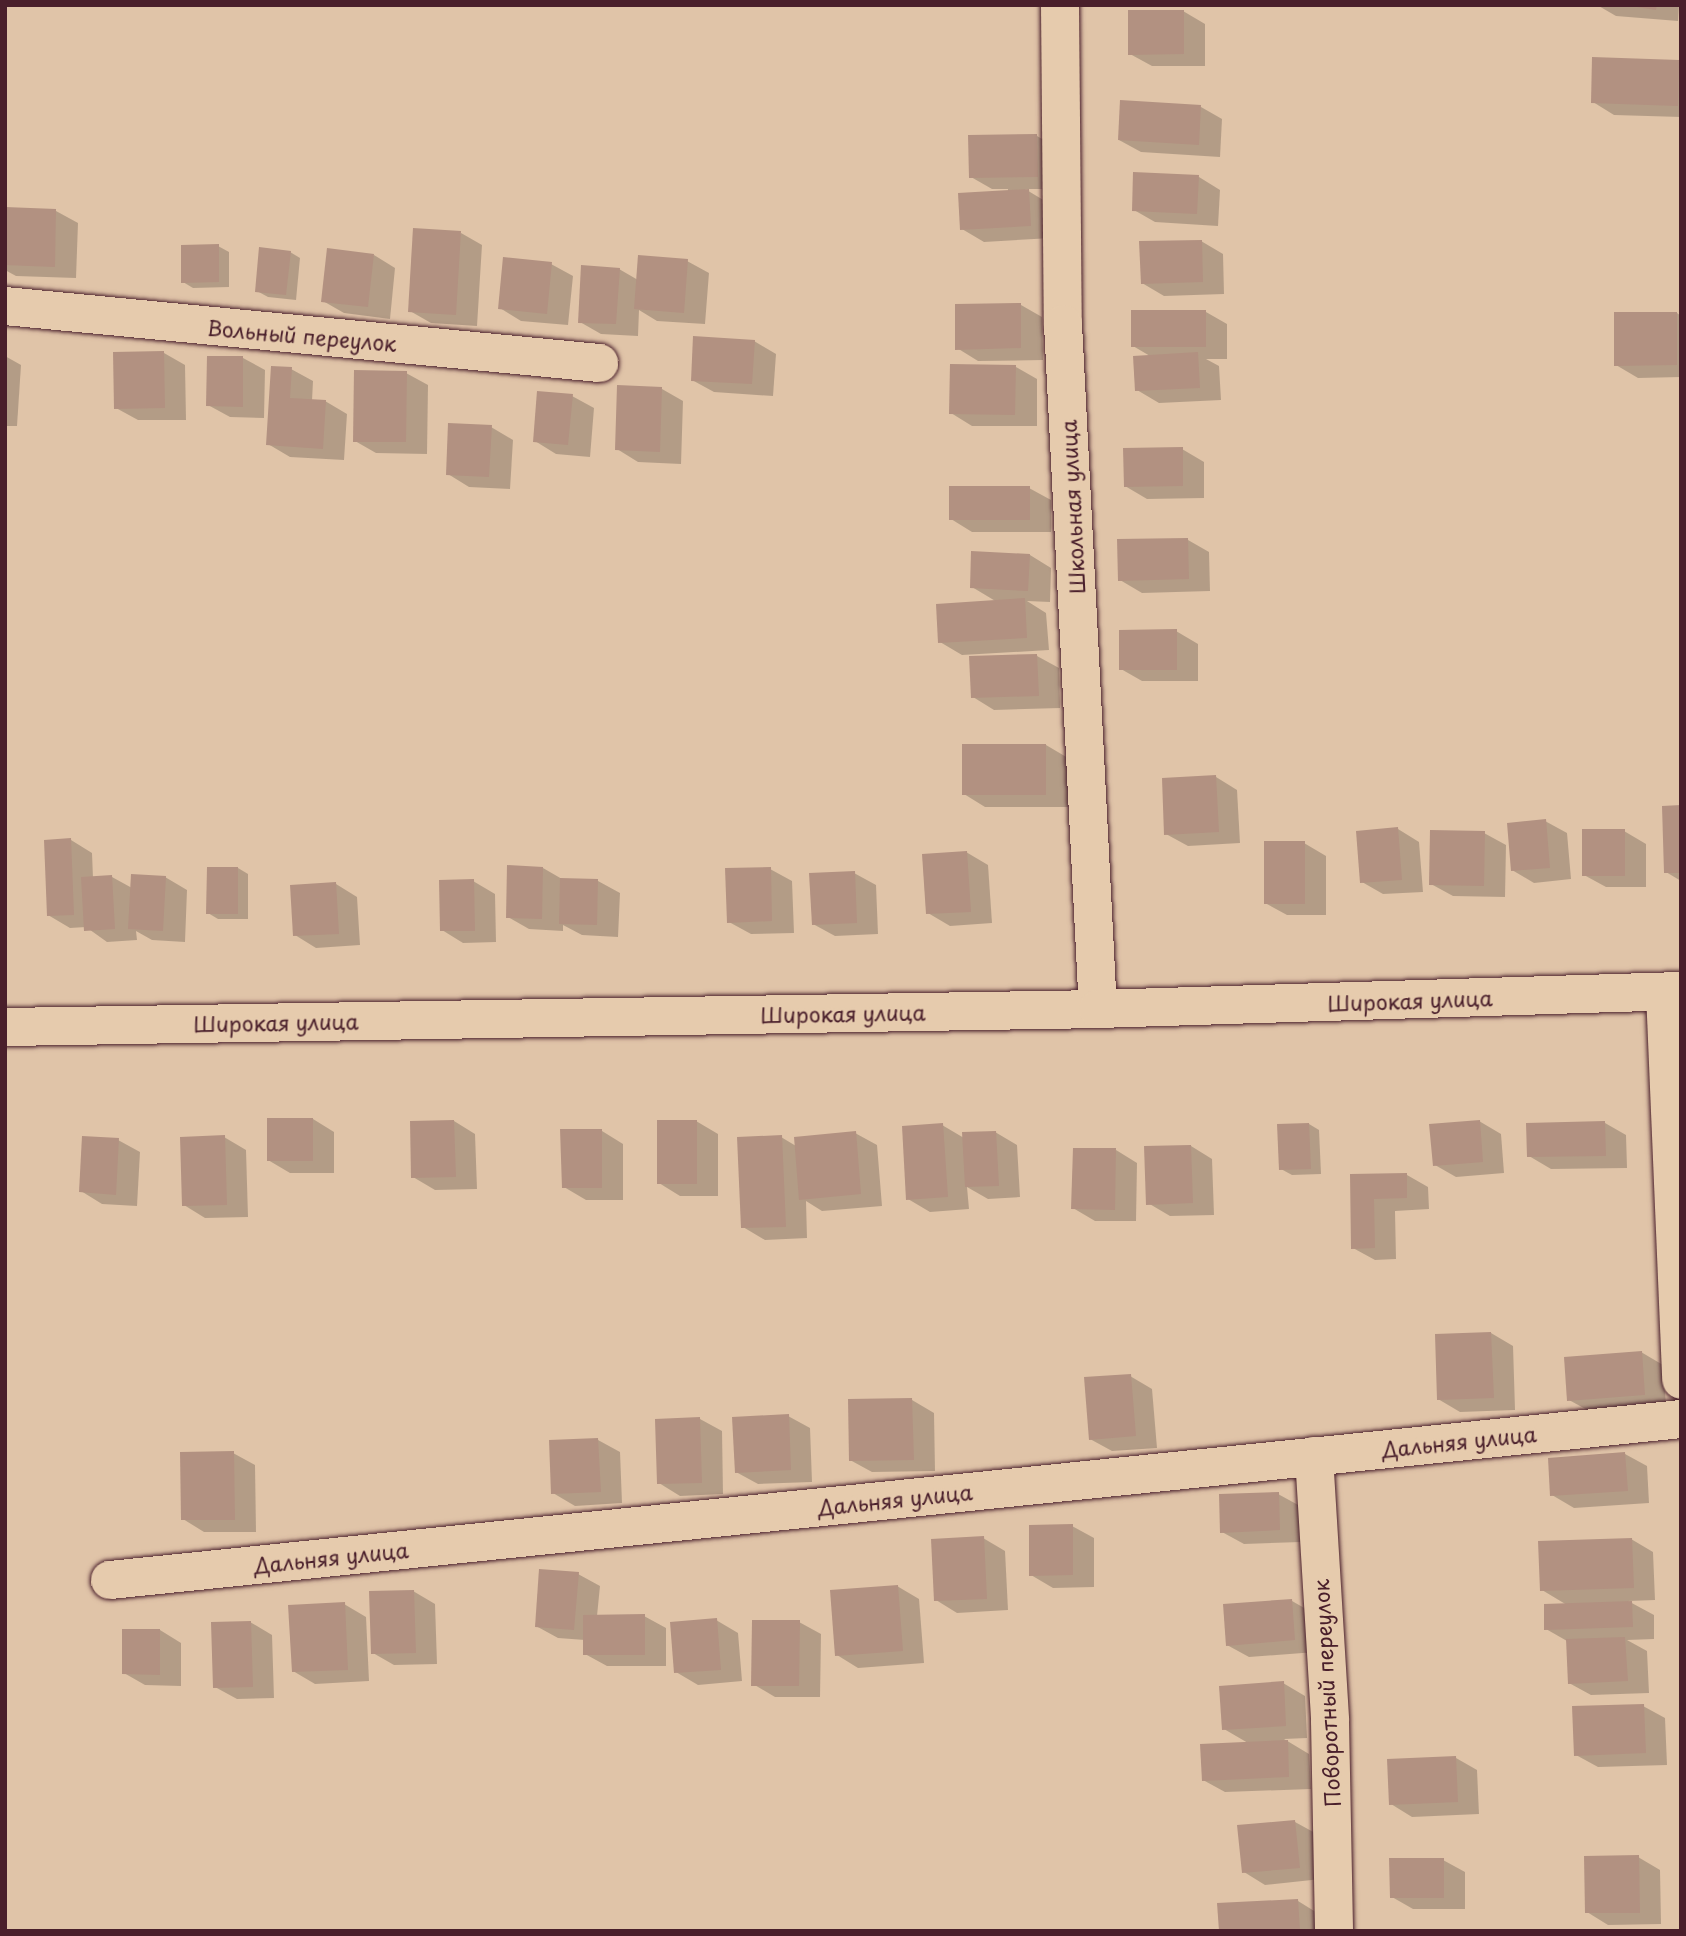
<!DOCTYPE html>
<html>
<head>
<meta charset="utf-8">
<style>
  body { margin:0 }
  #map { position:relative; width:1686px; height:1936px; overflow:hidden; background:#e0c4a8; font-family:"Playpen Sans",sans-serif }
  div>[style] { position:absolute }
  .shadow>* { inset:0; background:#0003 }
  .building>* { inset:0; background:#b29181 }
  .roads { filter:drop-shadow(0 0 2px #4a1f2b) drop-shadow(0 0 2px #4a1f2b) }
  .street>* { height:38px; margin:-19px; padding:0 19px; transform-origin:19px; border-radius:19px; background:#e6cbad }
  span { translate:-50% -50%; white-space:nowrap; text-align:center; line-height:1.15; -webkit-text-stroke:5px #e6cbad; paint-order:stroke }
  .street-label { font-size:21px; color:#4a1f2b }
  .frame { position:absolute; inset:0; border:7px solid #4a1f2b; pointer-events:none }
</style>
</head>
<body>
<div id="map">
  <div class="shadow">
    <div style="clip-path:polygon(1597px 5px,1679px 5px,1678px 21px,1616px 16px)"></div>
    <div style="clip-path:polygon(1183px 11px,1205px 24px,1205px 66px,1152px 66px,1130px 54px)"></div>
    <div style="clip-path:polygon(1679px 62px,1681px 117px,1614px 115px,1593px 102px)"></div>
    <div style="clip-path:polygon(1201px 107px,1222px 119px,1220px 157px,1141px 152px,1119px 140px)"></div>
    <div style="clip-path:polygon(1037px 136px,1059px 149px,1059px 189px,1025px 189px,1050px 204px,1052px 238px,984px 242px,962px 229px,1008px 192px,1008px 189px,992px 189px,971px 177px)"></div>
    <div style="clip-path:polygon(1199px 177px,1220px 190px,1218px 226px,1155px 222px,1134px 210px)"></div>
    <div style="clip-path:polygon(5px 209px,56px 211px,78px 223px,76px 278px,16px 276px,5px 270px)"></div>
    <div style="clip-path:polygon(461px 233px,482px 245px,477px 326px,431px 323px,410px 311px)"></div>
    <div style="clip-path:polygon(1201px 241px,1223px 254px,1224px 294px,1164px 296px,1142px 283px)"></div>
    <div style="clip-path:polygon(218px 246px,229px 252px,229px 287px,193px 288px,183px 282px)"></div>
    <div style="clip-path:polygon(290px 252px,300px 258px,296px 300px,268px 297px,257px 291px)"></div>
    <div style="clip-path:polygon(374px 255px,395px 268px,390px 319px,344px 313px,323px 301px)"></div>
    <div style="clip-path:polygon(687px 261px,709px 273px,705px 324px,657px 321px,639px 310px,638px 336px,601px 334px,580px 322px,619px 269px,638px 280px)"></div>
    <div style="clip-path:polygon(551px 264px,573px 276px,568px 325px,521px 321px,500px 308px)"></div>
    <div style="clip-path:polygon(1021px 305px,1042px 317px,1043px 360px,978px 361px,957px 348px)"></div>
    <div style="clip-path:polygon(1206px 312px,1227px 324px,1227px 359px,1206px 359px,1219px 366px,1221px 400px,1159px 403px,1137px 390px,1150px 356px,1133px 346px)"></div>
    <div style="clip-path:polygon(1677px 313px,1681px 316px,1681px 377px,1638px 378px,1616px 365px)"></div>
    <div style="clip-path:polygon(754px 341px,776px 354px,773px 396px,714px 392px,692px 380px)"></div>
    <div style="clip-path:polygon(164px 353px,185px 365px,186px 420px,138px 420px,116px 408px)"></div>
    <div style="clip-path:polygon(5px 356px,21px 365px,17px 426px,5px 426px)"></div>
    <div style="clip-path:polygon(243px 358px,265px 370px,264px 418px,230px 417px,208px 405px)"></div>
    <div style="clip-path:polygon(1016px 367px,1037px 379px,1037px 426px,972px 426px,951px 413px)"></div>
    <div style="clip-path:polygon(291px 369px,313px 381px,312px 401px,325px 401px,347px 414px,344px 460px,290px 457px,268px 444px)"></div>
    <div style="clip-path:polygon(406px 373px,428px 385px,427px 454px,376px 453px,355px 441px)"></div>
    <div style="clip-path:polygon(662px 389px,683px 401px,681px 464px,638px 462px,617px 449px)"></div>
    <div style="clip-path:polygon(572px 396px,594px 408px,590px 457px,556px 454px,535px 441px)"></div>
    <div style="clip-path:polygon(491px 427px,513px 440px,510px 489px,469px 487px,448px 474px)"></div>
    <div style="clip-path:polygon(1182px 449px,1204px 462px,1204px 498px,1147px 499px,1125px 486px)"></div>
    <div style="clip-path:polygon(1029px 488px,1051px 500px,1051px 532px,972px 532px,951px 519px)"></div>
    <div style="clip-path:polygon(1188px 540px,1209px 552px,1210px 591px,1142px 593px,1120px 580px)"></div>
    <div style="clip-path:polygon(1030px 555px,1051px 568px,1050px 602px,1027px 601px,1046px 613px,1049px 650px,962px 655px,940px 642px,997px 602px,972px 587px)"></div>
    <div style="clip-path:polygon(1176px 631px,1198px 644px,1198px 681px,1142px 681px,1121px 669px)"></div>
    <div style="clip-path:polygon(1037px 656px,1059px 668px,1060px 708px,994px 710px,973px 697px)"></div>
    <div style="clip-path:polygon(1046px 745px,1068px 758px,1068px 807px,985px 807px,964px 794px)"></div>
    <div style="clip-path:polygon(1216px 777px,1237px 790px,1240px 843px,1188px 846px,1166px 834px)"></div>
    <div style="clip-path:polygon(1681px 807px,1681px 881px,1666px 872px)"></div>
    <div style="clip-path:polygon(1545px 821px,1567px 833px,1571px 879px,1534px 883px,1512px 870px)"></div>
    <div style="clip-path:polygon(1398px 829px,1419px 842px,1423px 892px,1383px 894px,1362px 882px)"></div>
    <div style="clip-path:polygon(1624px 831px,1646px 844px,1646px 887px,1606px 887px,1584px 875px)"></div>
    <div style="clip-path:polygon(1484px 833px,1506px 845px,1505px 897px,1453px 896px,1431px 884px)"></div>
    <div style="clip-path:polygon(71px 840px,92px 853px,93px 878px,112px 877px,132px 888px,165px 877px,187px 890px,185px 942px,152px 940px,136px 931px,137px 940px,107px 942px,86px 927px,70px 928px,48px 915px)"></div>
    <div style="clip-path:polygon(1304px 843px,1326px 856px,1326px 915px,1287px 915px,1265px 903px)"></div>
    <div style="clip-path:polygon(966px 852px,988px 865px,992px 923px,950px 926px,928px 913px)"></div>
    <div style="clip-path:polygon(238px 868px,248px 874px,248px 919px,218px 919px,208px 913px)"></div>
    <div style="clip-path:polygon(543px 868px,562px 879px,598px 881px,620px 893px,618px 937px,582px 935px,563px 925px,563px 931px,529px 929px,508px 917px)"></div>
    <div style="clip-path:polygon(770px 869px,792px 881px,794px 933px,751px 934px,729px 922px)"></div>
    <div style="clip-path:polygon(854px 873px,876px 885px,878px 934px,835px 936px,813px 924px)"></div>
    <div style="clip-path:polygon(473px 881px,495px 894px,496px 942px,463px 943px,442px 930px)"></div>
    <div style="clip-path:polygon(336px 884px,357px 897px,360px 945px,316px 948px,295px 935px)"></div>
    <div style="clip-path:polygon(313px 1119px,334px 1132px,334px 1173px,290px 1173px,268px 1160px)"></div>
    <div style="clip-path:polygon(454px 1121px,475px 1134px,477px 1189px,435px 1190px,413px 1177px)"></div>
    <div style="clip-path:polygon(696px 1121px,718px 1134px,718px 1196px,680px 1196px,659px 1183px)"></div>
    <div style="clip-path:polygon(1479px 1121px,1501px 1134px,1504px 1173px,1456px 1177px,1435px 1165px)"></div>
    <div style="clip-path:polygon(1605px 1123px,1626px 1135px,1627px 1168px,1551px 1169px,1529px 1156px)"></div>
    <div style="clip-path:polygon(1309px 1124px,1319px 1130px,1321px 1174px,1292px 1175px,1281px 1169px)"></div>
    <div style="clip-path:polygon(942px 1125px,964px 1138px,995px 1132px,1017px 1145px,1020px 1197px,988px 1199px,967px 1187px,969px 1209px,930px 1212px,908px 1199px)"></div>
    <div style="clip-path:polygon(602px 1131px,623px 1144px,623px 1200px,586px 1200px,564px 1187px)"></div>
    <div style="clip-path:polygon(855px 1133px,877px 1145px,882px 1206px,822px 1211px,806px 1201px,807px 1238px,765px 1240px,743px 1227px,781px 1137px,796px 1146px)"></div>
    <div style="clip-path:polygon(224px 1137px,246px 1150px,248px 1217px,205px 1218px,184px 1205px)"></div>
    <div style="clip-path:polygon(118px 1140px,140px 1152px,137px 1206px,102px 1204px,81px 1191px)"></div>
    <div style="clip-path:polygon(1191px 1146px,1212px 1159px,1214px 1215px,1170px 1216px,1148px 1203px)"></div>
    <div style="clip-path:polygon(1116px 1150px,1137px 1163px,1136px 1221px,1095px 1221px,1073px 1208px)"></div>
    <div style="clip-path:polygon(1407px 1175px,1428px 1187px,1429px 1209px,1395px 1211px,1396px 1259px,1375px 1260px,1353px 1248px,1352px 1176px)"></div>
    <div style="clip-path:polygon(1491px 1333px,1513px 1346px,1515px 1410px,1460px 1412px,1438px 1399px)"></div>
    <div style="clip-path:polygon(1641px 1352px,1663px 1365px,1666px 1406px,1591px 1412px,1569px 1400px)"></div>
    <div style="clip-path:polygon(1130px 1376px,1152px 1389px,1157px 1448px,1112px 1451px,1090px 1439px)"></div>
    <div style="clip-path:polygon(912px 1400px,934px 1413px,935px 1471px,872px 1472px,850px 1460px)"></div>
    <div style="clip-path:polygon(788px 1416px,810px 1428px,812px 1482px,758px 1484px,736px 1472px)"></div>
    <div style="clip-path:polygon(700px 1419px,722px 1431px,723px 1494px,680px 1496px,659px 1483px)"></div>
    <div style="clip-path:polygon(598px 1440px,620px 1452px,622px 1503px,575px 1506px,553px 1493px)"></div>
    <div style="clip-path:polygon(233px 1453px,255px 1465px,256px 1532px,204px 1532px,183px 1519px)"></div>
    <div style="clip-path:polygon(1625px 1454px,1647px 1466px,1649px 1503px,1574px 1508px,1552px 1495px)"></div>
    <div style="clip-path:polygon(1278px 1494px,1300px 1506px,1301px 1542px,1244px 1544px,1222px 1532px)"></div>
    <div style="clip-path:polygon(1072px 1526px,1094px 1538px,1094px 1587px,1053px 1588px,1031px 1575px)"></div>
    <div style="clip-path:polygon(983px 1538px,1005px 1551px,1008px 1610px,957px 1613px,936px 1600px)"></div>
    <div style="clip-path:polygon(1631px 1539px,1653px 1552px,1655px 1600px,1628px 1601px,1654px 1615px,1654px 1639px,1627px 1640px,1647px 1651px,1649px 1693px,1591px 1695px,1569px 1683px,1567px 1641px,1546px 1629px,1567px 1605px,1542px 1590px)"></div>
    <div style="clip-path:polygon(578px 1574px,600px 1586px,597px 1616px,644px 1616px,666px 1628px,666px 1666px,607px 1666px,585px 1654px,585px 1640px,558px 1638px,536px 1626px)"></div>
    <div style="clip-path:polygon(897px 1586px,919px 1599px,924px 1663px,858px 1668px,837px 1655px)"></div>
    <div style="clip-path:polygon(413px 1591px,435px 1604px,437px 1664px,394px 1665px,373px 1653px)"></div>
    <div style="clip-path:polygon(1292px 1601px,1313px 1613px,1316px 1652px,1249px 1657px,1227px 1645px)"></div>
    <div style="clip-path:polygon(344px 1604px,366px 1617px,369px 1681px,315px 1684px,293px 1671px)"></div>
    <div style="clip-path:polygon(716px 1620px,738px 1633px,742px 1681px,698px 1685px,676px 1672px)"></div>
    <div style="clip-path:polygon(250px 1622px,272px 1635px,274px 1698px,237px 1699px,215px 1687px)"></div>
    <div style="clip-path:polygon(799px 1622px,821px 1634px,820px 1697px,775px 1697px,753px 1684px)"></div>
    <div style="clip-path:polygon(160px 1630px,181px 1643px,181px 1686px,145px 1685px,124px 1673px)"></div>
    <div style="clip-path:polygon(1283px 1683px,1305px 1696px,1307px 1738px,1284px 1739px,1309px 1754px,1311px 1789px,1225px 1792px,1203px 1780px,1248px 1743px,1224px 1729px)"></div>
    <div style="clip-path:polygon(1643px 1706px,1665px 1718px,1667px 1765px,1598px 1767px,1576px 1755px)"></div>
    <div style="clip-path:polygon(1456px 1758px,1477px 1770px,1479px 1814px,1412px 1817px,1391px 1804px)"></div>
    <div style="clip-path:polygon(1295px 1822px,1317px 1834px,1321px 1879px,1265px 1885px,1244px 1872px)"></div>
    <div style="clip-path:polygon(1638px 1857px,1660px 1870px,1661px 1924px,1608px 1925px,1587px 1912px)"></div>
    <div style="clip-path:polygon(1443px 1860px,1465px 1872px,1465px 1909px,1413px 1909px,1392px 1897px)"></div>
    <div style="clip-path:polygon(1298px 1901px,1319px 1914px,1320px 1931px,1221px 1931px)"></div>
  </div>
  <div class="building">
    <div style="clip-path:polygon(1624px 5px,1657px 5px,1656px 10px)"></div>
    <div style="clip-path:polygon(1128px 10px,1184px 10px,1184px 54px,1128px 55px)"></div>
    <div style="clip-path:polygon(1592px 57px,1679px 60px,1678px 106px,1591px 103px)"></div>
    <div style="clip-path:polygon(1120px 100px,1201px 105px,1199px 145px,1118px 140px)"></div>
    <div style="clip-path:polygon(1037px 134px,1038px 177px,969px 178px,968px 135px)"></div>
    <div style="clip-path:polygon(1133px 172px,1199px 175px,1197px 214px,1132px 211px)"></div>
    <div style="clip-path:polygon(1029px 189px,1031px 226px,960px 230px,958px 193px)"></div>
    <div style="clip-path:polygon(5px 207px,56px 209px,55px 267px,5px 265px)"></div>
    <div style="clip-path:polygon(413px 228px,461px 231px,456px 315px,408px 312px)"></div>
    <div style="clip-path:polygon(1202px 240px,1203px 282px,1141px 284px,1139px 241px)"></div>
    <div style="clip-path:polygon(219px 244px,219px 282px,181px 283px,181px 245px)"></div>
    <div style="clip-path:polygon(259px 247px,291px 251px,286px 295px,255px 292px)"></div>
    <div style="clip-path:polygon(327px 248px,374px 254px,368px 307px,321px 302px)"></div>
    <div style="clip-path:polygon(638px 255px,688px 259px,684px 313px,634px 309px)"></div>
    <div style="clip-path:polygon(503px 257px,552px 262px,547px 314px,498px 309px)"></div>
    <div style="clip-path:polygon(581px 265px,620px 268px,616px 324px,578px 323px)"></div>
    <div style="clip-path:polygon(1021px 303px,1021px 348px,955px 350px,955px 304px)"></div>
    <div style="clip-path:polygon(1131px 310px,1206px 310px,1206px 347px,1131px 347px)"></div>
    <div style="clip-path:polygon(1614px 312px,1677px 312px,1677px 365px,1614px 366px)"></div>
    <div style="clip-path:polygon(693px 336px,755px 340px,752px 384px,691px 381px)"></div>
    <div style="clip-path:polygon(164px 351px,165px 408px,114px 409px,113px 352px)"></div>
    <div style="clip-path:polygon(1198px 352px,1200px 388px,1135px 391px,1133px 356px)"></div>
    <div style="clip-path:polygon(207px 356px,243px 356px,243px 407px,206px 406px)"></div>
    <div style="clip-path:polygon(950px 364px,1016px 365px,1015px 415px,949px 414px)"></div>
    <div style="clip-path:polygon(271px 366px,292px 367px,290px 398px,326px 400px,323px 449px,266px 445px)"></div>
    <div style="clip-path:polygon(354px 370px,407px 371px,406px 442px,353px 442px)"></div>
    <div style="clip-path:polygon(617px 385px,662px 387px,660px 452px,615px 450px)"></div>
    <div style="clip-path:polygon(537px 391px,573px 394px,568px 445px,533px 442px)"></div>
    <div style="clip-path:polygon(448px 423px,492px 425px,489px 477px,446px 475px)"></div>
    <div style="clip-path:polygon(1183px 447px,1183px 486px,1124px 487px,1123px 448px)"></div>
    <div style="clip-path:polygon(949px 486px,1030px 486px,1030px 520px,949px 520px)"></div>
    <div style="clip-path:polygon(1188px 538px,1189px 579px,1118px 581px,1117px 539px)"></div>
    <div style="clip-path:polygon(971px 551px,1030px 554px,1028px 591px,970px 588px)"></div>
    <div style="clip-path:polygon(1025px 598px,1027px 638px,938px 643px,936px 604px)"></div>
    <div style="clip-path:polygon(1177px 629px,1177px 670px,1119px 670px,1119px 630px)"></div>
    <div style="clip-path:polygon(1037px 654px,1039px 696px,971px 698px,969px 656px)"></div>
    <div style="clip-path:polygon(962px 744px,1046px 744px,1046px 795px,962px 795px)"></div>
    <div style="clip-path:polygon(1216px 775px,1219px 832px,1164px 835px,1162px 778px)"></div>
    <div style="clip-path:polygon(1681px 805px,1681px 873px,1664px 873px,1662px 806px)"></div>
    <div style="clip-path:polygon(1546px 819px,1550px 868px,1511px 871px,1507px 823px)"></div>
    <div style="clip-path:polygon(1398px 827px,1402px 880px,1360px 883px,1356px 831px)"></div>
    <div style="clip-path:polygon(1582px 829px,1625px 829px,1625px 876px,1582px 876px)"></div>
    <div style="clip-path:polygon(1430px 830px,1485px 831px,1484px 886px,1429px 885px)"></div>
    <div style="clip-path:polygon(71px 838px,74px 915px,47px 916px,44px 840px)"></div>
    <div style="clip-path:polygon(1264px 841px,1305px 841px,1305px 904px,1264px 904px)"></div>
    <div style="clip-path:polygon(967px 851px,971px 912px,926px 914px,922px 854px)"></div>
    <div style="clip-path:polygon(507px 865px,543px 867px,542px 919px,506px 918px)"></div>
    <div style="clip-path:polygon(207px 867px,238px 867px,238px 914px,206px 914px)"></div>
    <div style="clip-path:polygon(771px 867px,772px 921px,727px 923px,725px 868px)"></div>
    <div style="clip-path:polygon(855px 871px,857px 923px,812px 925px,809px 873px)"></div>
    <div style="clip-path:polygon(131px 874px,166px 876px,163px 931px,128px 929px)"></div>
    <div style="clip-path:polygon(112px 875px,115px 929px,84px 931px,81px 877px)"></div>
    <div style="clip-path:polygon(560px 878px,598px 879px,597px 925px,559px 924px)"></div>
    <div style="clip-path:polygon(474px 879px,475px 931px,440px 931px,439px 880px)"></div>
    <div style="clip-path:polygon(336px 882px,339px 934px,293px 936px,290px 885px)"></div>
    <div style="clip-path:polygon(267px 1118px,313px 1118px,313px 1161px,267px 1161px)"></div>
    <div style="clip-path:polygon(454px 1120px,456px 1177px,411px 1178px,410px 1121px)"></div>
    <div style="clip-path:polygon(657px 1120px,697px 1120px,697px 1184px,657px 1184px)"></div>
    <div style="clip-path:polygon(1480px 1120px,1483px 1162px,1433px 1166px,1429px 1124px)"></div>
    <div style="clip-path:polygon(1605px 1121px,1606px 1156px,1527px 1157px,1526px 1123px)"></div>
    <div style="clip-path:polygon(943px 1123px,948px 1197px,906px 1200px,902px 1126px)"></div>
    <div style="clip-path:polygon(1309px 1123px,1311px 1169px,1279px 1170px,1277px 1124px)"></div>
    <div style="clip-path:polygon(560px 1129px,602px 1129px,602px 1188px,562px 1188px)"></div>
    <div style="clip-path:polygon(856px 1131px,861px 1194px,799px 1200px,794px 1137px)"></div>
    <div style="clip-path:polygon(996px 1131px,999px 1186px,965px 1187px,962px 1132px)"></div>
    <div style="clip-path:polygon(225px 1135px,227px 1205px,182px 1206px,180px 1137px)"></div>
    <div style="clip-path:polygon(782px 1135px,786px 1227px,741px 1228px,737px 1137px)"></div>
    <div style="clip-path:polygon(82px 1136px,119px 1138px,116px 1195px,79px 1192px)"></div>
    <div style="clip-path:polygon(1191px 1145px,1193px 1203px,1146px 1205px,1144px 1146px)"></div>
    <div style="clip-path:polygon(1073px 1148px,1116px 1148px,1115px 1210px,1071px 1209px)"></div>
    <div style="clip-path:polygon(1407px 1173px,1407px 1198px,1374px 1199px,1375px 1248px,1351px 1249px,1350px 1174px)"></div>
    <div style="clip-path:polygon(1491px 1332px,1494px 1398px,1437px 1400px,1435px 1334px)"></div>
    <div style="clip-path:polygon(1642px 1351px,1645px 1395px,1567px 1401px,1564px 1357px)"></div>
    <div style="clip-path:polygon(1131px 1374px,1136px 1436px,1089px 1440px,1084px 1377px)"></div>
    <div style="clip-path:polygon(912px 1398px,914px 1460px,849px 1461px,848px 1399px)"></div>
    <div style="clip-path:polygon(789px 1414px,791px 1470px,735px 1473px,732px 1417px)"></div>
    <div style="clip-path:polygon(700px 1417px,702px 1483px,657px 1484px,655px 1419px)"></div>
    <div style="clip-path:polygon(598px 1438px,601px 1492px,551px 1494px,549px 1440px)"></div>
    <div style="clip-path:polygon(234px 1451px,235px 1520px,181px 1520px,180px 1452px)"></div>
    <div style="clip-path:polygon(1625px 1452px,1628px 1491px,1550px 1496px,1548px 1458px)"></div>
    <div style="clip-path:polygon(1279px 1492px,1280px 1530px,1220px 1533px,1219px 1494px)"></div>
    <div style="clip-path:polygon(1073px 1524px,1073px 1575px,1029px 1576px,1029px 1525px)"></div>
    <div style="clip-path:polygon(984px 1536px,987px 1599px,934px 1601px,931px 1539px)"></div>
    <div style="clip-path:polygon(1632px 1538px,1634px 1588px,1540px 1591px,1538px 1541px)"></div>
    <div style="clip-path:polygon(539px 1569px,579px 1572px,574px 1630px,535px 1627px)"></div>
    <div style="clip-path:polygon(898px 1585px,903px 1651px,835px 1656px,830px 1590px)"></div>
    <div style="clip-path:polygon(414px 1590px,416px 1653px,371px 1654px,369px 1591px)"></div>
    <div style="clip-path:polygon(1292px 1599px,1295px 1640px,1226px 1646px,1223px 1604px)"></div>
    <div style="clip-path:polygon(1632px 1601px,1633px 1627px,1544px 1630px,1544px 1604px)"></div>
    <div style="clip-path:polygon(345px 1602px,348px 1670px,292px 1672px,288px 1605px)"></div>
    <div style="clip-path:polygon(645px 1614px,645px 1655px,583px 1655px,583px 1615px)"></div>
    <div style="clip-path:polygon(717px 1618px,721px 1670px,674px 1673px,670px 1622px)"></div>
    <div style="clip-path:polygon(752px 1620px,800px 1620px,799px 1686px,751px 1686px)"></div>
    <div style="clip-path:polygon(251px 1621px,253px 1687px,213px 1688px,211px 1622px)"></div>
    <div style="clip-path:polygon(122px 1629px,160px 1629px,160px 1675px,122px 1674px)"></div>
    <div style="clip-path:polygon(1625px 1637px,1628px 1681px,1568px 1684px,1566px 1639px)"></div>
    <div style="clip-path:polygon(1284px 1681px,1286px 1726px,1222px 1730px,1219px 1686px)"></div>
    <div style="clip-path:polygon(1644px 1704px,1646px 1753px,1574px 1756px,1572px 1706px)"></div>
    <div style="clip-path:polygon(1288px 1740px,1289px 1777px,1202px 1781px,1200px 1744px)"></div>
    <div style="clip-path:polygon(1456px 1756px,1458px 1802px,1389px 1805px,1387px 1759px)"></div>
    <div style="clip-path:polygon(1295px 1820px,1300px 1868px,1242px 1873px,1237px 1825px)"></div>
    <div style="clip-path:polygon(1639px 1855px,1640px 1913px,1585px 1913px,1584px 1856px)"></div>
    <div style="clip-path:polygon(1389px 1858px,1444px 1858px,1444px 1898px,1390px 1898px)"></div>
    <div style="clip-path:polygon(1298px 1899px,1300px 1931px,1219px 1931px,1217px 1903px)"></div>
  </div>
  <div class="roads">
    <div class="street">
      <div style="left:1060px;top:5px;width:319px;rotate:89.5deg"></div>
      <div style="left:1063px;top:324px;width:686px;rotate:87.08deg"></div>
      <div style="left:5px;top:306px;width:597px;rotate:5.48deg"></div>
      <div style="left:1665px;top:992px;width:388px;rotate:87.6deg"></div>
      <div style="left:5px;top:1027px;width:1093px;rotate:-0.94deg"></div>
      <div style="left:1098px;top:1009px;width:583px;rotate:-1.77deg"></div>
      <div style="left:1314px;top:1456px;width:265px;rotate:86.5deg"></div>
      <div style="left:1330px;top:1721px;width:210px;rotate:88.9deg"></div>
      <div style="left:110px;top:1580px;width:1579px;rotate:-5.85deg"></div>
    </div>
  </div>
  <div class="street-label">
    <span style="left:302px;top:335px;rotate:5deg">Вольный переулок</span>
    <span style="left:1072px;top:507px;rotate:-93deg">Школьная улица</span>
    <span style="left:1410px;top:1000px;rotate:-2deg">Широкая улица</span>
    <span style="left:843px;top:1013px;rotate:-1deg">Широкая улица</span>
    <span style="left:276px;top:1022px;rotate:-1deg">Широкая улица</span>
    <span style="left:1459px;top:1441px;rotate:-6deg">Дальняя улица</span>
    <span style="left:895px;top:1499px;rotate:-6deg">Дальняя улица</span>
    <span style="left:331px;top:1557px;rotate:-6deg">Дальняя улица</span>
    <span style="left:1326px;top:1693px;rotate:-93deg">Поворотный переулок</span>
  </div>
  <div class="frame"></div>
</div>
</body>
</html>
